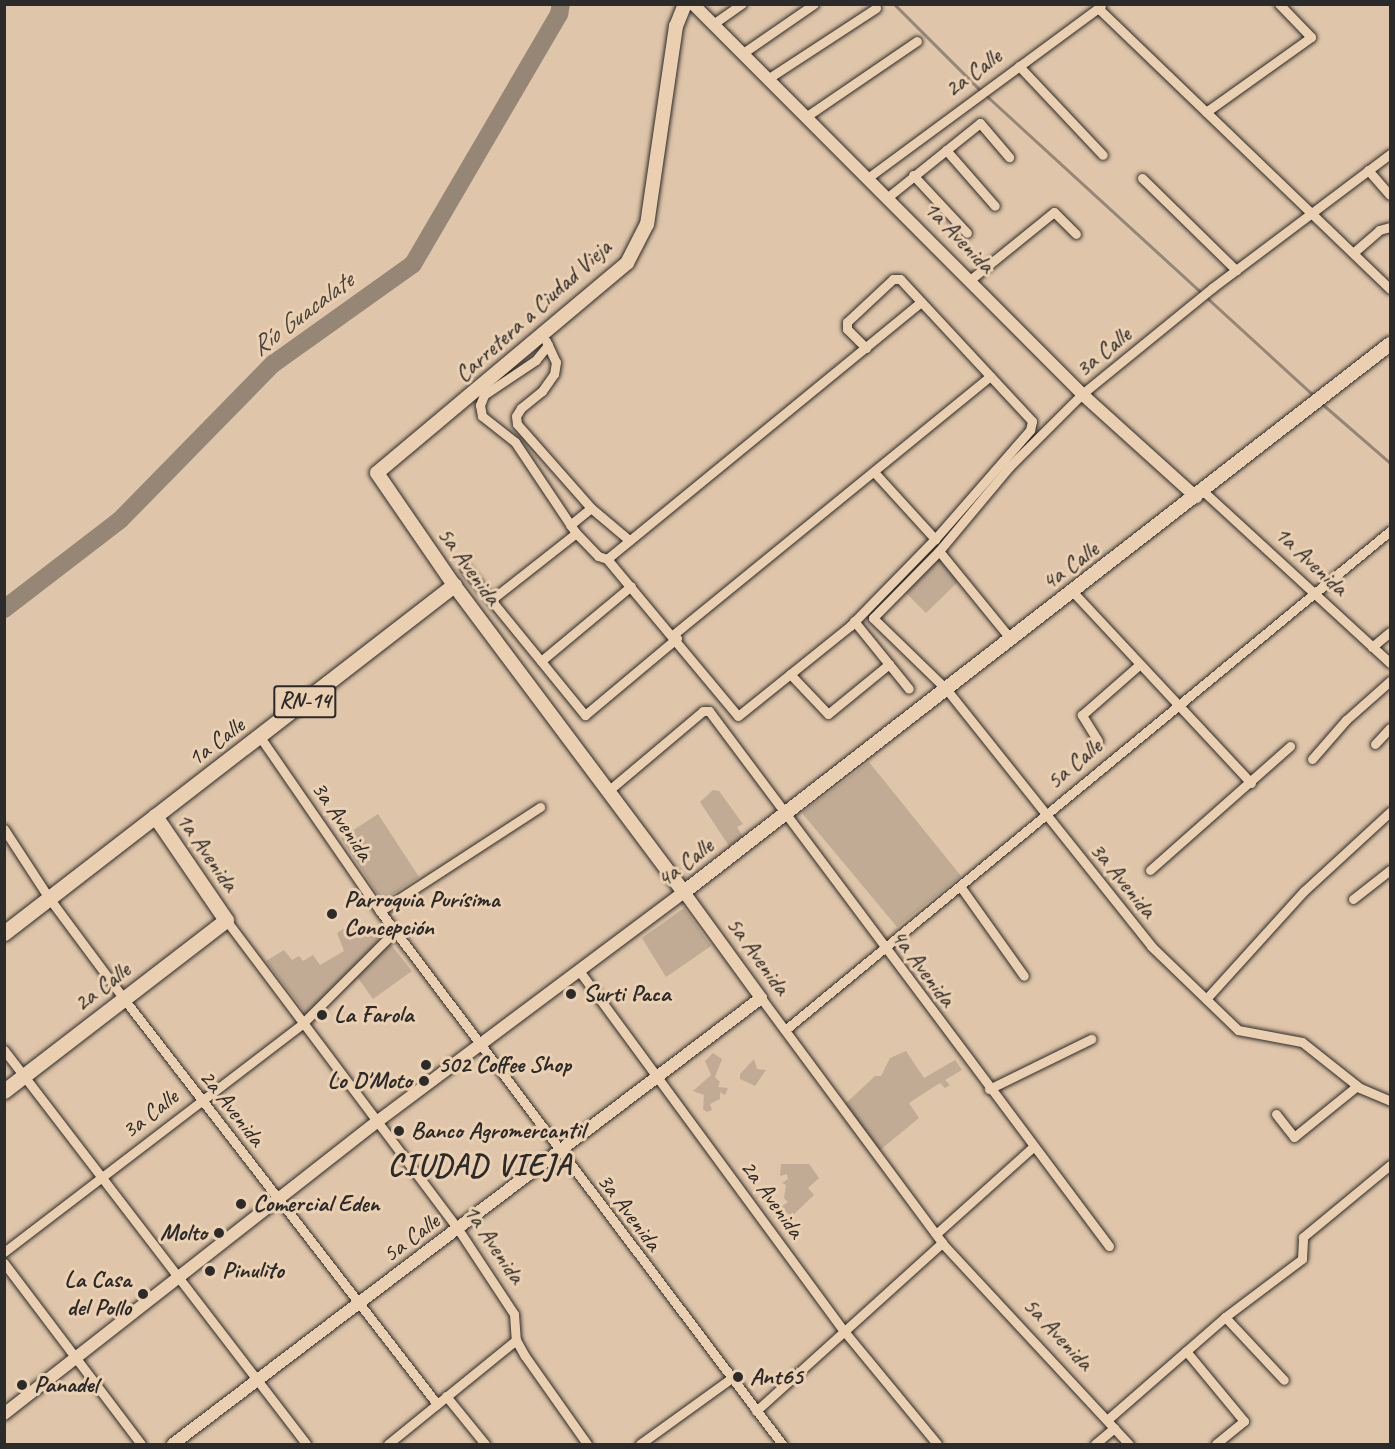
<!DOCTYPE html>
<html>
<head>
<meta charset="utf-8">
<style>
  body { margin:0 }
  #map { position:relative; width:1395px; height:1449px; overflow:hidden; background:#dfc5a9; font-family:Caveat,sans-serif }
  div>[style] { position:absolute }
  .green>* { inset:0; background:#c1ab94 }
  .stream>* { height:3px; margin:-1.5px; padding:0 1.5px; transform-origin:1.5px; border-radius:1.5px; background:#958676 }
  .river>* { height:18px; margin:-9px; padding:0 9px; transform-origin:9px; border-radius:9px; background:#958676 }
  .roads { filter:drop-shadow(0 0 2px #2b2b2b) drop-shadow(0 0 2px #2b2b2b) }
  .minor>* { height:9px; margin:-4.5px; padding:0 4.5px; transform-origin:4.5px; border-radius:4.5px; background:#eacfb1 }
  .tertiary>* { height:12px; margin:-6px; padding:0 6px; transform-origin:6px; border-radius:6px; background:#eacfb1 }
  .secondary>* { height:14px; margin:-7px; padding:0 7px; transform-origin:7px; border-radius:7px; background:#eacfb1 }
  .primary>* { height:15px; margin:-7.5px; padding:0 7.5px; transform-origin:7.5px; border-radius:7.5px; background:#eacfb1 }
  .dots>* { width:16px; height:16px; translate:-50% -50%; box-sizing:border-box; border:3px solid #eacfb1; border-radius:50% }
  span { translate:-50% -50%; white-space:nowrap; text-align:center; line-height:1.15; -webkit-text-stroke:6px #eacfb1; paint-order:stroke }
  .shield-label span { padding:2px 4px; background:#eacfb1; border:2px solid; border-radius:4px; -webkit-text-stroke-width:0 }
  .shield-label { font-size:22px; color:#2b2b2b; font-weight:700 }
  .street-label { font-size:24px; color:#2b2b2b }
  .poi-label { font-size:24px; color:#2b2b2b; font-weight:700 }
  .left { translate:0 -50%; text-align:left }
  .right { translate:-100% -50%; text-align:right }
  .water-label { font-size:26px; color:#46423e; font-style:italic }
  .district-label { font-size:30px; color:#2b2b2b; font-weight:700; letter-spacing:1.5px }
  .frame { position:absolute; inset:0; border:6px solid #2b2b2b; pointer-events:none }
</style>
</head>
<body>
<div id="map">
  <div class="green">
    <div style="clip-path:polygon(938px 557px,960px 580px,926px 613px,904px 591px)"></div>
    <div style="clip-path:polygon(869px 762px,961px 876px,897px 927px,802px 813px)"></div>
    <div style="clip-path:polygon(713px 790px,719px 791px,743px 824px,737px 827px,743px 837px,729px 846px,700px 802px)"></div>
    <div style="clip-path:polygon(378px 814px,419px 877px,382px 901px,341px 838px)"></div>
    <div style="clip-path:polygon(684px 908px,711px 946px,666px 977px,642px 938px)"></div>
    <div style="clip-path:polygon(354px 922px,360px 930px,374px 924px,412px 971px,373px 999px,358px 978px,311px 1020px,266px 961px,284px 950px,292px 960px,299px 956px,303px 961px,313px 955px,320px 965px,344px 951px,337px 933px)"></div>
    <div style="clip-path:polygon(906px 1051px,924px 1078px,955px 1060px,962px 1070px,945px 1080px,950px 1085px,945px 1088px,940px 1083px,909px 1103px,919px 1118px,879px 1151px,844px 1105px,875px 1076px,881px 1076px,890px 1058px)"></div>
    <div style="clip-path:polygon(713px 1053px,722px 1059px,715px 1077px,720px 1082px,718px 1087px,728px 1088px,725px 1095px,720px 1092px,720px 1099px,710px 1104px,712px 1110px,707px 1112px,703px 1109px,704px 1095px,693px 1091px,711px 1075px,705px 1061px)"></div>
    <div style="clip-path:polygon(754px 1059px,757px 1069px,766px 1070px,755px 1086px,740px 1079px,740px 1074px)"></div>
    <div style="clip-path:polygon(781px 1164px,809px 1164px,819px 1178px,808px 1188px,814px 1195px,791px 1217px,781px 1207px,788px 1202px,784px 1198px,786px 1185px,782px 1183px,788px 1179px,787px 1174px,780px 1176px)"></div>
  </div>
  <div class="stream">
    <div style="left:894px;top:4px;width:120px;rotate:45deg"></div>
    <div style="left:979px;top:89px;width:454px;rotate:42.5deg"></div>
    <div style="left:1321px;top:403px;width:91px;rotate:41deg"></div>
  </div>
  <div class="river">
    <div style="left:4px;top:609px;width:146px;rotate:-37.5deg"></div>
    <div style="left:120px;top:520px;width:219px;rotate:-45.6deg"></div>
    <div style="left:273px;top:364px;width:172px;rotate:-35.5deg"></div>
    <div style="left:413px;top:264px;width:290px;rotate:-59.7deg"></div>
    <div style="left:559px;top:14px;width:10px;rotate:-79deg"></div>
  </div>
  <div class="roads">
    <div class="minor">
      <div style="left:1098px;top:8px;width:405px;rotate:43.9deg"></div>
      <div style="left:713px;top:24px;width:35px;rotate:-35deg"></div>
      <div style="left:743px;top:53px;width:86px;rotate:-34.6deg"></div>
      <div style="left:1019px;top:66px;width:122px;rotate:46.7deg"></div>
      <div style="left:769px;top:78px;width:128px;rotate:-33.2deg"></div>
      <div style="left:1206px;top:112px;width:129px;rotate:-35.5deg"></div>
      <div style="left:1311px;top:37px;width:46px;rotate:-134.1deg"></div>
      <div style="left:807px;top:116px;width:133px;rotate:-34.3deg"></div>
      <div style="left:946px;top:150px;width:74px;rotate:48.8deg"></div>
      <div style="left:1390px;top:154px;width:223px;rotate:143deg"></div>
      <div style="left:1212px;top:288px;width:168px;rotate:140.8deg"></div>
      <div style="left:1082px;top:394px;width:103px;rotate:135deg"></div>
      <div style="left:1009px;top:467px;width:109px;rotate:129.8deg"></div>
      <div style="left:939px;top:551px;width:94px;rotate:134.6deg"></div>
      <div style="left:873px;top:618px;width:103px;rotate:44.2deg"></div>
      <div style="left:947px;top:690px;width:327px;rotate:51.4deg"></div>
      <div style="left:1151px;top:946px;width:121px;rotate:44deg"></div>
      <div style="left:1238px;top:1030px;width:65px;rotate:10.6deg"></div>
      <div style="left:1302px;top:1042px;width:74px;rotate:38.4deg"></div>
      <div style="left:1360px;top:1088px;width:33px;rotate:23deg"></div>
      <div style="left:1368px;top:170px;width:33px;rotate:49deg"></div>
      <div style="left:913px;top:175px;width:79px;rotate:47deg"></div>
      <div style="left:869px;top:177px;width:288px;rotate:-36.4deg"></div>
      <div style="left:1142px;top:178px;width:132px;rotate:44.4deg"></div>
      <div style="left:888px;top:197px;width:118px;rotate:-38.8deg"></div>
      <div style="left:980px;top:123px;width:45px;rotate:49.5deg"></div>
      <div style="left:1353px;top:253px;width:35px;rotate:-41deg"></div>
      <div style="left:1379px;top:230px;width:11px;rotate:-15deg"></div>
      <div style="left:970px;top:280px;width:108px;rotate:-39deg"></div>
      <div style="left:1054px;top:212px;width:31px;rotate:45deg"></div>
      <div style="left:546px;top:341px;width:23px;rotate:65deg"></div>
      <div style="left:556px;top:362px;width:12px;rotate:99deg"></div>
      <div style="left:554px;top:374px;width:21px;rotate:125deg"></div>
      <div style="left:542px;top:391px;width:27px;rotate:141deg"></div>
      <div style="left:521px;top:408px;width:9px;rotate:122deg"></div>
      <div style="left:516px;top:416px;width:8px;rotate:83deg"></div>
      <div style="left:517px;top:424px;width:112px;rotate:48.6deg"></div>
      <div style="left:591px;top:508px;width:50px;rotate:40.1deg"></div>
      <div style="left:548px;top:345px;width:19px;rotate:129deg"></div>
      <div style="left:536px;top:360px;width:63px;rotate:146.1deg"></div>
      <div style="left:484px;top:395px;width:11px;rotate:112deg"></div>
      <div style="left:480px;top:405px;width:11px;rotate:80deg"></div>
      <div style="left:482px;top:416px;width:42px;rotate:38.2deg"></div>
      <div style="left:515px;top:442px;width:110px;rotate:56.2deg"></div>
      <div style="left:576px;top:533px;width:32px;rotate:46deg"></div>
      <div style="left:598px;top:556px;width:9px;rotate:18deg"></div>
      <div style="left:607px;top:559px;width:204px;rotate:50.2deg"></div>
      <div style="left:738px;top:716px;width:144px;rotate:-38.8deg"></div>
      <div style="left:850px;top:626px;width:122px;rotate:-45.7deg"></div>
      <div style="left:935px;top:539px;width:145px;rotate:-48.9deg"></div>
      <div style="left:1030px;top:430px;width:9px;rotate:-77deg"></div>
      <div style="left:1032px;top:421px;width:194px;rotate:-132.9deg"></div>
      <div style="left:900px;top:279px;width:7px;rotate:180deg"></div>
      <div style="left:893px;top:279px;width:63px;rotate:136.9deg"></div>
      <div style="left:847px;top:322px;width:7px;rotate:90deg"></div>
      <div style="left:847px;top:329px;width:27px;rotate:45deg"></div>
      <div style="left:874px;top:472px;width:91px;rotate:47.7deg"></div>
      <div style="left:1203px;top:491px;width:254px;rotate:42.6deg"></div>
      <div style="left:570px;top:525px;width:27px;rotate:-39deg"></div>
      <div style="left:939px;top:551px;width:112px;rotate:50.8deg"></div>
      <div style="left:607px;top:559px;width:406px;rotate:-39.3deg"></div>
      <div style="left:465px;top:568px;width:190px;rotate:50.8deg"></div>
      <div style="left:585px;top:715px;width:120px;rotate:-39.9deg"></div>
      <div style="left:1073px;top:592px;width:261px;rotate:47deg"></div>
      <div style="left:491px;top:600px;width:108px;rotate:-38.2deg"></div>
      <div style="left:854px;top:621px;width:87px;rotate:51deg"></div>
      <div style="left:674px;top:634px;width:408px;rotate:-39.2deg"></div>
      <div style="left:1372px;top:647px;width:23px;rotate:-40deg"></div>
      <div style="left:541px;top:661px;width:117px;rotate:-39.8deg"></div>
      <div style="left:790px;top:674px;width:55px;rotate:46.5deg"></div>
      <div style="left:828px;top:714px;width:79px;rotate:-39.3deg"></div>
      <div style="left:260px;top:737px;width:211px;rotate:55.4deg"></div>
      <div style="left:380px;top:911px;width:668px;rotate:52.98deg"></div>
      <div style="left:1098px;top:741px;width:31px;rotate:-122deg"></div>
      <div style="left:1082px;top:715px;width:76px;rotate:-41.3deg"></div>
      <div style="left:1375px;top:744px;width:22px;rotate:-47deg"></div>
      <div style="left:1312px;top:759px;width:52px;rotate:-48.9deg"></div>
      <div style="left:1346px;top:720px;width:59px;rotate:-41.6deg"></div>
      <div style="left:608px;top:791px;width:124px;rotate:-40.1deg"></div>
      <div style="left:703px;top:711px;width:6px"></div>
      <div style="left:709px;top:711px;width:668px;rotate:53.22deg"></div>
      <div style="left:4px;top:829px;width:82px;rotate:56.9deg"></div>
      <div style="left:49px;top:898px;width:126px;rotate:53.4deg"></div>
      <div style="left:124px;top:999px;width:512px;rotate:52.3deg"></div>
      <div style="left:1150px;top:870px;width:187px;rotate:-41.5deg"></div>
      <div style="left:960px;top:886px;width:110px;rotate:54.6deg"></div>
      <div style="left:1353px;top:899px;width:47px;rotate:-38.1deg"></div>
      <div style="left:380px;top:911px;width:191px;rotate:-33deg"></div>
      <div style="left:226px;top:920px;width:386px;rotate:53.1deg"></div>
      <div style="left:458px;top:1229px;width:102px;rotate:56.6deg"></div>
      <div style="left:514px;top:1314px;width:26px;rotate:86deg"></div>
      <div style="left:516px;top:1340px;width:18px;rotate:61deg"></div>
      <div style="left:525px;top:1356px;width:108px;rotate:54.8deg"></div>
      <div style="left:580px;top:972px;width:446px;rotate:53.7deg"></div>
      <div style="left:844px;top:1331px;width:146px;rotate:50.5deg"></div>
      <div style="left:761px;top:998px;width:305px;rotate:53.5deg"></div>
      <div style="left:942px;top:1243px;width:275px;rotate:47.1deg"></div>
      <div style="left:1206px;top:999px;width:146px;rotate:-47.8deg"></div>
      <div style="left:1304px;top:891px;width:117px;rotate:-42.6deg"></div>
      <div style="left:785px;top:1030px;width:784px;rotate:-39.52deg"></div>
      <div style="left:4px;top:1050px;width:496px;rotate:52.5deg"></div>
      <div style="left:989px;top:1089px;width:114px;rotate:-26.1deg"></div>
      <div style="left:1276px;top:1114px;width:29px;rotate:52deg"></div>
      <div style="left:1294px;top:1137px;width:81px;rotate:-39deg"></div>
      <div style="left:936px;top:1234px;width:130px;rotate:-41.9deg"></div>
      <div style="left:4px;top:1252px;width:377px;rotate:-37.4deg"></div>
      <div style="left:303px;top:1023px;width:130px;rotate:-45deg"></div>
      <div style="left:4px;top:1263px;width:227px;rotate:52.9deg"></div>
      <div style="left:1225px;top:1317px;width:86px;rotate:46.9deg"></div>
      <div style="left:1186px;top:1351px;width:91px;rotate:50.4deg"></div>
      <div style="left:1244px;top:1421px;width:36px;rotate:141deg"></div>
      <div style="left:446px;top:1396px;width:62px;rotate:50.9deg"></div>
      <div style="left:756px;top:1411px;width:251px;rotate:-42.1deg"></div>
      <div style="left:1107px;top:1420px;width:157px;rotate:-41.1deg"></div>
      <div style="left:1225px;top:1317px;width:96px;rotate:-37deg"></div>
      <div style="left:1302px;top:1259px;width:22px;rotate:-87deg"></div>
      <div style="left:1303px;top:1237px;width:113px;rotate:-39.6deg"></div>
      <div style="left:388px;top:1444px;width:165px;rotate:-39.1deg"></div>
      <div style="left:640px;top:1444px;width:111px;rotate:-35.8deg"></div>
      <div style="left:1095px;top:1444px;width:25px;rotate:-40deg"></div>
    </div>
    <div class="tertiary">
      <div style="left:693px;top:4px;width:551px;rotate:45.07deg"></div>
      <div style="left:1082px;top:394px;width:154px;rotate:42.1deg"></div>
      <div style="left:4px;top:1414px;width:475px;rotate:-38.1deg"></div>
      <div style="left:378px;top:1121px;width:382px;rotate:-36.8deg"></div>
      <div style="left:684px;top:892px;width:131px;rotate:54deg"></div>
      <div style="left:761px;top:998px;width:738px;rotate:142.82deg"></div>
    </div>
    <div class="secondary">
      <div style="left:685px;top:4px;width:24px;rotate:112deg"></div>
      <div style="left:676px;top:26px;width:200px;rotate:98.3deg"></div>
      <div style="left:647px;top:224px;width:44px;rotate:117.1deg"></div>
      <div style="left:627px;top:263px;width:326px;rotate:140deg"></div>
      <div style="left:377px;top:473px;width:136px;rotate:55.5deg"></div>
      <div style="left:454px;top:585px;width:384px;rotate:53.2deg"></div>
      <div style="left:684px;top:892px;width:894px;rotate:-37.82deg"></div>
    </div>
    <div class="primary">
      <div style="left:4px;top:933px;width:569px;rotate:-37.72deg"></div>
      <div style="left:4px;top:1091px;width:280px;rotate:-37.6deg"></div>
      <div style="left:226px;top:920px;width:126px;rotate:-124.3deg"></div>
    </div>
  </div>
  <div class="dots">
    <div style="left:332px;top:914px;background:#2b2b2b"></div>
    <div style="left:571px;top:994px;background:#2b2b2b"></div>
    <div style="left:322px;top:1015px;background:#2b2b2b"></div>
    <div style="left:426px;top:1065px;background:#2b2b2b"></div>
    <div style="left:424px;top:1081px;background:#2b2b2b"></div>
    <div style="left:399px;top:1131px;background:#2b2b2b"></div>
    <div style="left:241px;top:1204px;background:#2b2b2b"></div>
    <div style="left:219px;top:1233px;background:#2b2b2b"></div>
    <div style="left:210px;top:1271px;background:#2b2b2b"></div>
    <div style="left:143px;top:1294px;background:#2b2b2b"></div>
    <div style="left:738px;top:1377px;background:#2b2b2b"></div>
    <div style="left:22px;top:1385px;background:#2b2b2b"></div>
  </div>
  <div class="shield-label">
    <span style="left:305px;top:702px">RN-14</span>
  </div>
  <div class="street-label">
    <span style="left:973px;top:73px;rotate:-37deg">2a Calle</span>
    <span style="left:959px;top:237px;rotate:46deg">1a Avenida</span>
    <span style="left:533px;top:311px;rotate:-42deg">Carretera a Ciudad Vieja</span>
    <span style="left:1103px;top:352px;rotate:-39deg">3a Calle</span>
    <span style="left:1311px;top:561px;rotate:43deg">1a Avenida</span>
    <span style="left:469px;top:566px;rotate:54deg">5a Avenida</span>
    <span style="left:1070px;top:566px;rotate:-37deg">4a Calle</span>
    <span style="left:216px;top:742px;rotate:-37deg">1a Calle</span>
    <span style="left:1074px;top:764px;rotate:-40deg">5a Calle</span>
    <span style="left:342px;top:821px;rotate:56deg">3a Avenida</span>
    <span style="left:207px;top:852px;rotate:55deg">1a Avenida</span>
    <span style="left:685px;top:863px;rotate:-38deg">4a Calle</span>
    <span style="left:1123px;top:880px;rotate:51deg">3a Avenida</span>
    <span style="left:758px;top:956px;rotate:54deg">5a Avenida</span>
    <span style="left:923px;top:968px;rotate:53deg">4a Avenida</span>
    <span style="left:102px;top:987px;rotate:-38deg">2a Calle</span>
    <span style="left:232px;top:1108px;rotate:52deg">2a Avenida</span>
    <span style="left:150px;top:1114px;rotate:-38deg">3a Calle</span>
    <span style="left:772px;top:1199px;rotate:54deg">2a Avenida</span>
    <span style="left:629px;top:1212px;rotate:53deg">3a Avenida</span>
    <span style="left:411px;top:1238px;rotate:-37deg">5a Calle</span>
    <span style="left:494px;top:1244px;rotate:56deg">1a Avenida</span>
    <span style="left:1058px;top:1334px;rotate:47deg">5a Avenida</span>
  </div>
  <div class="poi-label">
    <span class="left" style="left:344px;top:914px">Parroquia Purísima<br>Concepción</span>
    <span class="left" style="left:583px;top:994px">Surti Paca</span>
    <span class="left" style="left:334px;top:1015px">La Farola</span>
    <span class="left" style="left:438px;top:1065px">502 Coffee Shop</span>
    <span class="right" style="left:412px;top:1081px">Lo D'Moto</span>
    <span class="left" style="left:411px;top:1131px">Banco Agromercantil</span>
    <span class="left" style="left:253px;top:1204px">Comercial Eden</span>
    <span class="right" style="left:207px;top:1233px">Molto</span>
    <span class="left" style="left:222px;top:1271px">Pinulito</span>
    <span class="right" style="left:131px;top:1294px">La Casa<br>del Pollo</span>
    <span class="left" style="left:750px;top:1377px">Ant65</span>
    <span class="left" style="left:34px;top:1385px">Panadel</span>
  </div>
  <div class="water-label">
    <span style="left:302px;top:314px;rotate:-37deg">Río Guacalate</span>
  </div>
  <div class="district-label">
    <span style="left:480px;top:1165px">CIUDAD VIEJA</span>
  </div>
  <div class="frame"></div>
</div>
</body>
</html>
